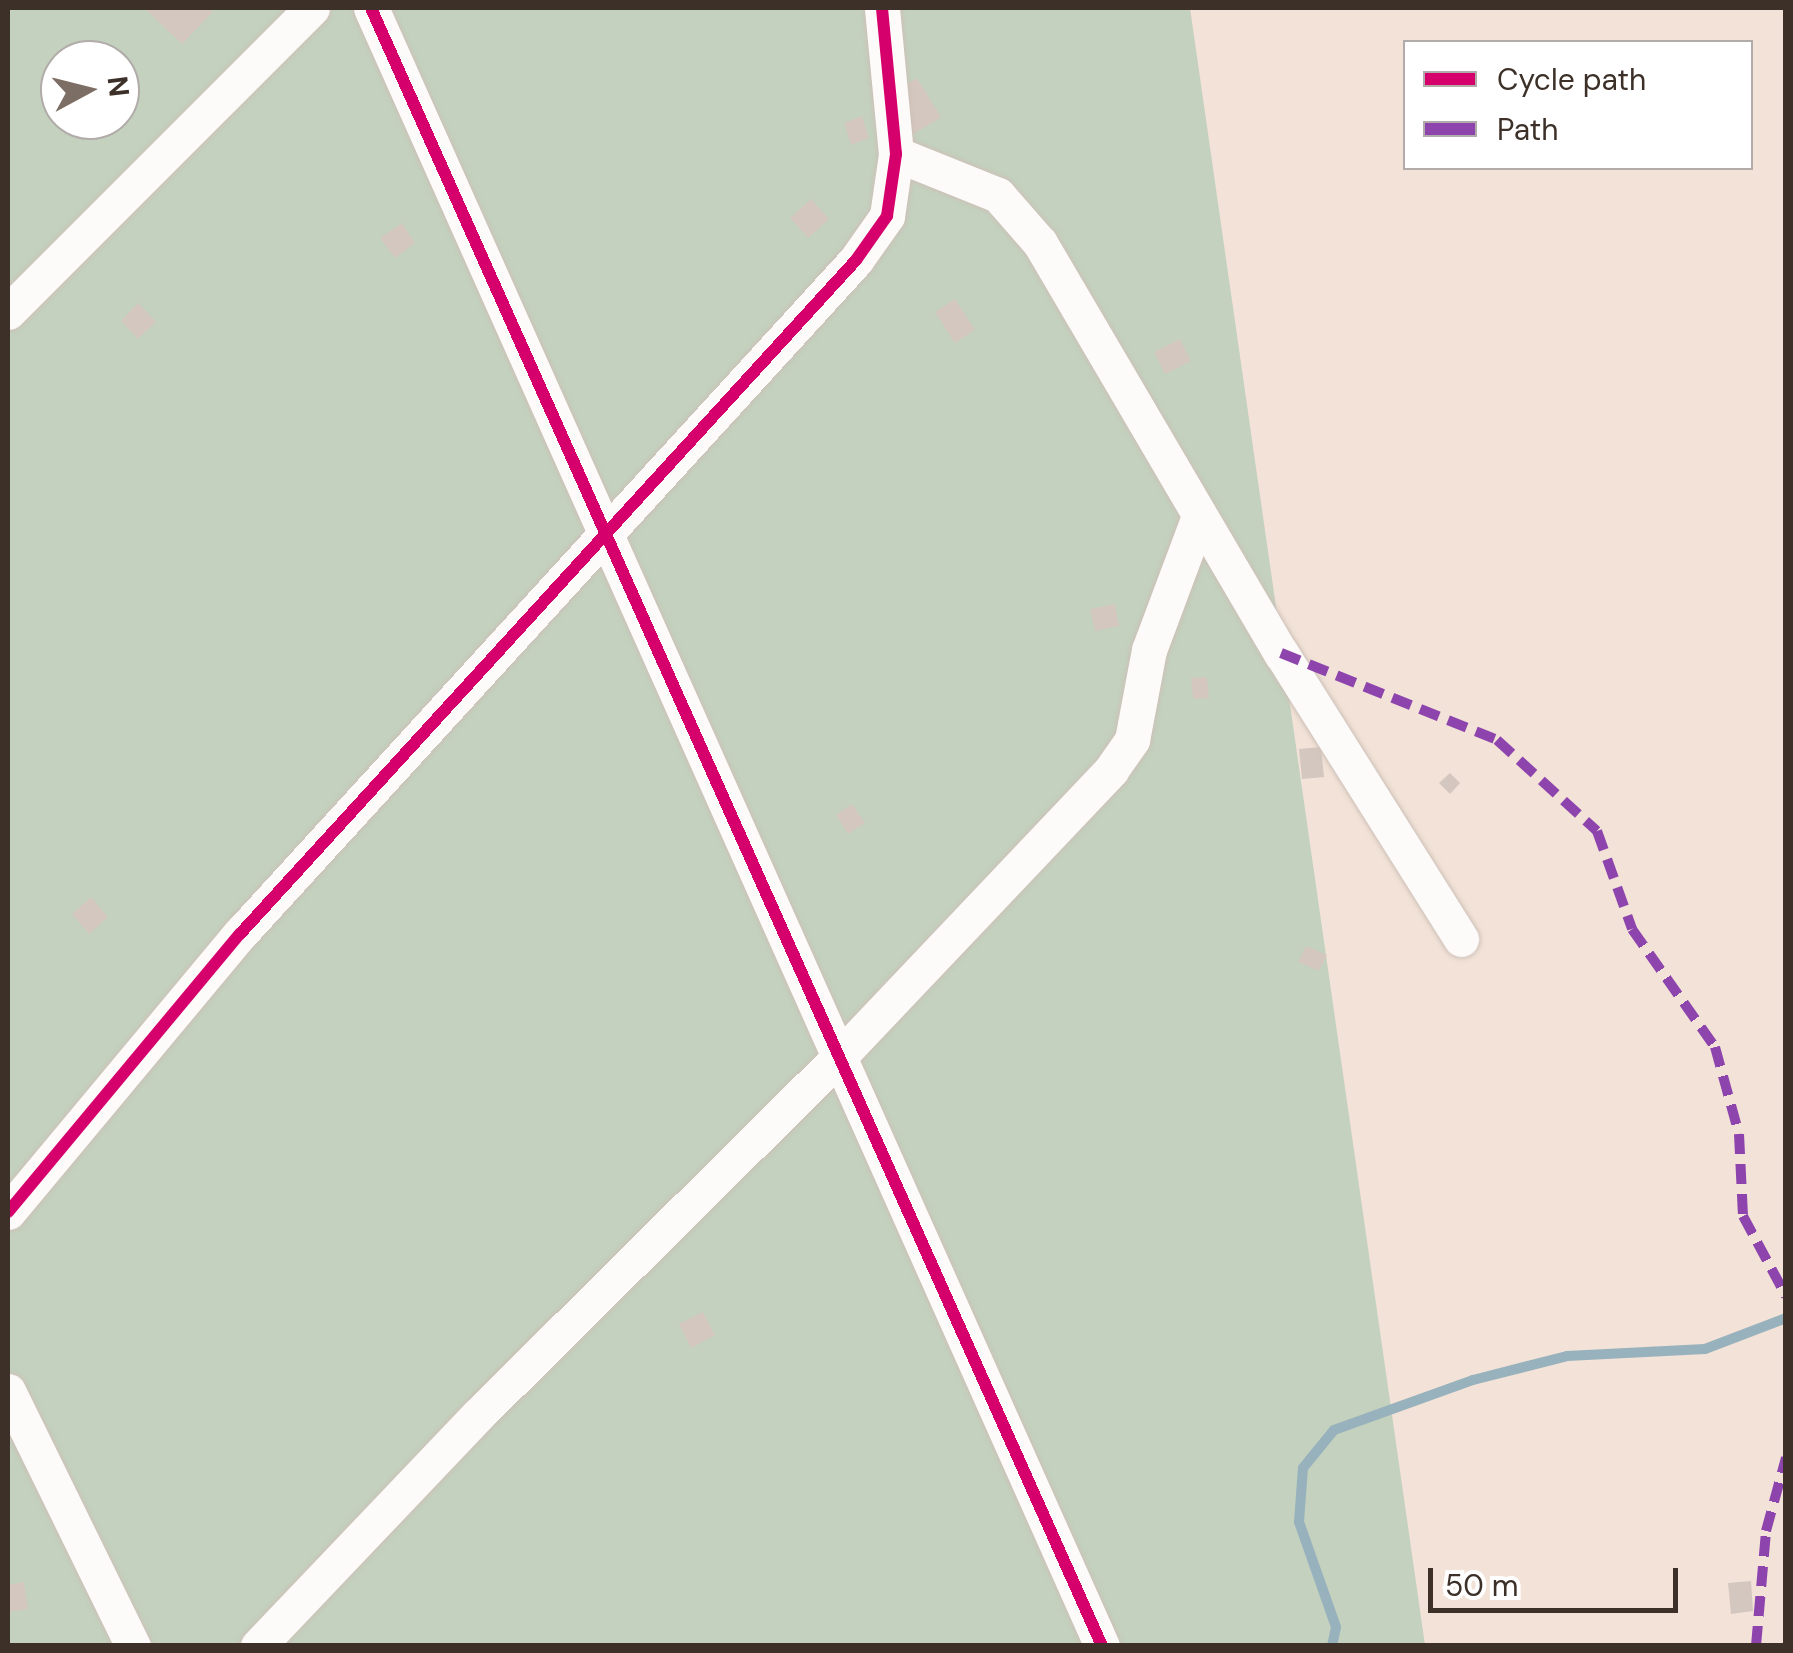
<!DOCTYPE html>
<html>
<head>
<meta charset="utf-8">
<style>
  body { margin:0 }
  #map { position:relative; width:1793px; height:1653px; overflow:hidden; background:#f2e2d7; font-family:"DM Sans",sans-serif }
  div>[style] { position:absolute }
  .green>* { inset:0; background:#c3d1be }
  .stream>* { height:10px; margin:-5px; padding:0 5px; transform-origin:5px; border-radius:5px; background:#98b2bd }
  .building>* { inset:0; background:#d4c7bf }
  .roads { filter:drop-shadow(0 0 2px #cdc0b8) drop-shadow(0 0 2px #cdc0b8) }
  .minor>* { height:35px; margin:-17.5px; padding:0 17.5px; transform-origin:17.5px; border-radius:17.5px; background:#fdfbf9 }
  .quiet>* { height:10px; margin-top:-5px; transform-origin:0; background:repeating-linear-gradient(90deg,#8e44ad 0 20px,transparent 0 30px) }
  .cycleway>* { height:12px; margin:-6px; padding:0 6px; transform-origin:6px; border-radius:6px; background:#d6006c }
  span { translate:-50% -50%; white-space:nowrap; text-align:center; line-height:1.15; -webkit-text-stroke:9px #fff; paint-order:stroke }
  .frame { position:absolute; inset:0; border:10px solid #3c3028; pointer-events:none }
  .legend { position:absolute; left:1403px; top:40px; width:350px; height:130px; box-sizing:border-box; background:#fff; border:2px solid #b1aca9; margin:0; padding:12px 18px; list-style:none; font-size:30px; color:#3c3028 }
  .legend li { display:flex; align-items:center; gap:20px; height:50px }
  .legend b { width:50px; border:2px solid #b1aca9 }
  .north { position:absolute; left:40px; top:40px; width:100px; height:100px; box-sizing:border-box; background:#fff; border:2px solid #b1aca9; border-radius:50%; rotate:83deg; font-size:28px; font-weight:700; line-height:40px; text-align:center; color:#3c3028 }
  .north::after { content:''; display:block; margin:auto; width:35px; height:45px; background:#7c6e65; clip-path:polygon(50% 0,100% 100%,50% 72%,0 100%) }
  .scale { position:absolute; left:1428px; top:1568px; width:250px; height:45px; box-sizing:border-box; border:5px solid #3c3028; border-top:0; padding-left:12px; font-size:30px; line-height:35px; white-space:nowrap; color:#3c3028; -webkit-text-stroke:8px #fff; paint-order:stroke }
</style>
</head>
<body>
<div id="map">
  <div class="green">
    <div style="clip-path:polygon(evenodd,8px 8px,1190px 8px,1425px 1645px,8px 1646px,8px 8px,60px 60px,120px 60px,120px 120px,60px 120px,60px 60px)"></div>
  </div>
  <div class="stream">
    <div style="left:1332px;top:1646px;width:19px;rotate:-78deg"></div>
    <div style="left:1336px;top:1627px;width:111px;rotate:-109.4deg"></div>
    <div style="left:1299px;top:1522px;width:54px;rotate:-85.8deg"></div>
    <div style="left:1303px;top:1468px;width:49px;rotate:-50.8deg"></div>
    <div style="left:1334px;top:1430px;width:148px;rotate:-19.8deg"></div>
    <div style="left:1473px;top:1380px;width:97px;rotate:-14.3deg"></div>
    <div style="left:1567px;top:1356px;width:138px;rotate:-2.9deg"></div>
    <div style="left:1705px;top:1349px;width:87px;rotate:-20.9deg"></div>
  </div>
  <div class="building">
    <div style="clip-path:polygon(144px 8px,209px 8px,213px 12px,182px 44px)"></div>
    <div style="clip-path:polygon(917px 78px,941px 117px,914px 134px,890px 94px)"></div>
    <div style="clip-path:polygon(862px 116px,869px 138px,851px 145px,844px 123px)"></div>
    <div style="clip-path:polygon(811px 199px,829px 219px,808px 238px,790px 218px)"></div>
    <div style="clip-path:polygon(402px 223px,415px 243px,395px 258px,380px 238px)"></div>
    <div style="clip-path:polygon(955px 299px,975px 330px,955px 343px,935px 312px)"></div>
    <div style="clip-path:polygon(138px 303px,156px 322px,138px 339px,121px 321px)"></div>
    <div style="clip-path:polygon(1180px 339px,1191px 361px,1165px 374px,1154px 352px)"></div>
    <div style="clip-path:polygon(1115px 604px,1119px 626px,1095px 631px,1090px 609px)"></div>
    <div style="clip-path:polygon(1207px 677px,1209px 698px,1193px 699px,1191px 678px)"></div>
    <div style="clip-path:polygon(1321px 747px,1324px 777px,1302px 779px,1299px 749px)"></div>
    <div style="clip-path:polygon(1450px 773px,1460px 783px,1450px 794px,1439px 783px)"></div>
    <div style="clip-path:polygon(852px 804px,865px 823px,848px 834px,836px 815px)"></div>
    <div style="clip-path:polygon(91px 897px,108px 917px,89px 934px,72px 914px)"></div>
    <div style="clip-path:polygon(1306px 946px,1327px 955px,1319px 971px,1298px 962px)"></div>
    <div style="clip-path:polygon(703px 1312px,715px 1335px,691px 1348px,679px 1324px)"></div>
    <div style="clip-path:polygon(1751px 1581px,1753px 1611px,1731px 1614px,1728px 1583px)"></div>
    <div style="clip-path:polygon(24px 1582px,28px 1609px,8px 1612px,8px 1585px)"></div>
  </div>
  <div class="roads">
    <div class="minor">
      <div style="left:371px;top:8px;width:1794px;rotate:65.95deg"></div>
      <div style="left:896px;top:154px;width:110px;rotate:21.9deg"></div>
      <div style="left:998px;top:195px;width:64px;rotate:48.8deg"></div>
      <div style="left:1040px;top:243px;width:476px;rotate:59.6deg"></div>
      <div style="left:1281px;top:653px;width:338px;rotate:57.8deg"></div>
      <div style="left:8px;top:312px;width:430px;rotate:-45deg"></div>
      <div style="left:8px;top:1212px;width:362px;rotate:-50.2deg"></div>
      <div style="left:240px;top:934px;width:913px;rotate:-47.57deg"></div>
      <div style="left:856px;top:260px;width:54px;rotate:-54.8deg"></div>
      <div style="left:887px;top:216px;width:63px;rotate:-81.7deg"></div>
      <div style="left:896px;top:154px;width:147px;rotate:-95.5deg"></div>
      <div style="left:8px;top:1391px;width:284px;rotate:63.9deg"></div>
      <div style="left:258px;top:1646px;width:318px;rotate:-46.4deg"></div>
      <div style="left:477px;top:1416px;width:508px;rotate:-44.76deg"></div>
      <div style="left:838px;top:1058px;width:397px;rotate:-46.5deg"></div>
      <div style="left:1111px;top:770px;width:37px;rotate:-55deg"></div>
      <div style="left:1132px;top:740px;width:92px;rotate:-79.3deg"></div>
      <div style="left:1149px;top:650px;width:143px;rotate:-69.5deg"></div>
    </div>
  </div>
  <div class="quiet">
    <div style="left:1281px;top:653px;width:233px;rotate:21.9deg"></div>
    <div style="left:1497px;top:740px;width:135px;rotate:42.3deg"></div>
    <div style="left:1597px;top:831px;width:104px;rotate:70.3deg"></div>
    <div style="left:1632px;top:929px;width:144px;rotate:54.9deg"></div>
    <div style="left:1715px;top:1047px;width:90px;rotate:74.6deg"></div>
    <div style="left:1739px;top:1134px;width:82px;rotate:87.2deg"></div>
    <div style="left:1743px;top:1216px;width:91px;rotate:61.7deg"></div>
    <div style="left:1756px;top:1646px;width:115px;rotate:-85deg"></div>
    <div style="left:1766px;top:1531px;width:76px;rotate:-74.7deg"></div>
  </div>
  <div class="cycleway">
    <div style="left:371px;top:8px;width:1794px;rotate:65.95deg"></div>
    <div style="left:8px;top:1212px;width:362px;rotate:-50.2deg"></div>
    <div style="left:240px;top:934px;width:913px;rotate:-47.57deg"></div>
    <div style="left:856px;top:260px;width:54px;rotate:-54.8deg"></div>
    <div style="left:887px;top:216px;width:63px;rotate:-81.7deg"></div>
    <div style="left:896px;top:154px;width:147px;rotate:-95.5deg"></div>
  </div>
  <div class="frame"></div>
  <ul class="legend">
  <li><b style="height:12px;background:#d6006c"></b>Cycle path</li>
  <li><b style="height:12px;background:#8e44ad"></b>Path</li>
  </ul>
  <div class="north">N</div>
  <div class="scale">50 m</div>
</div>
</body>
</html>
